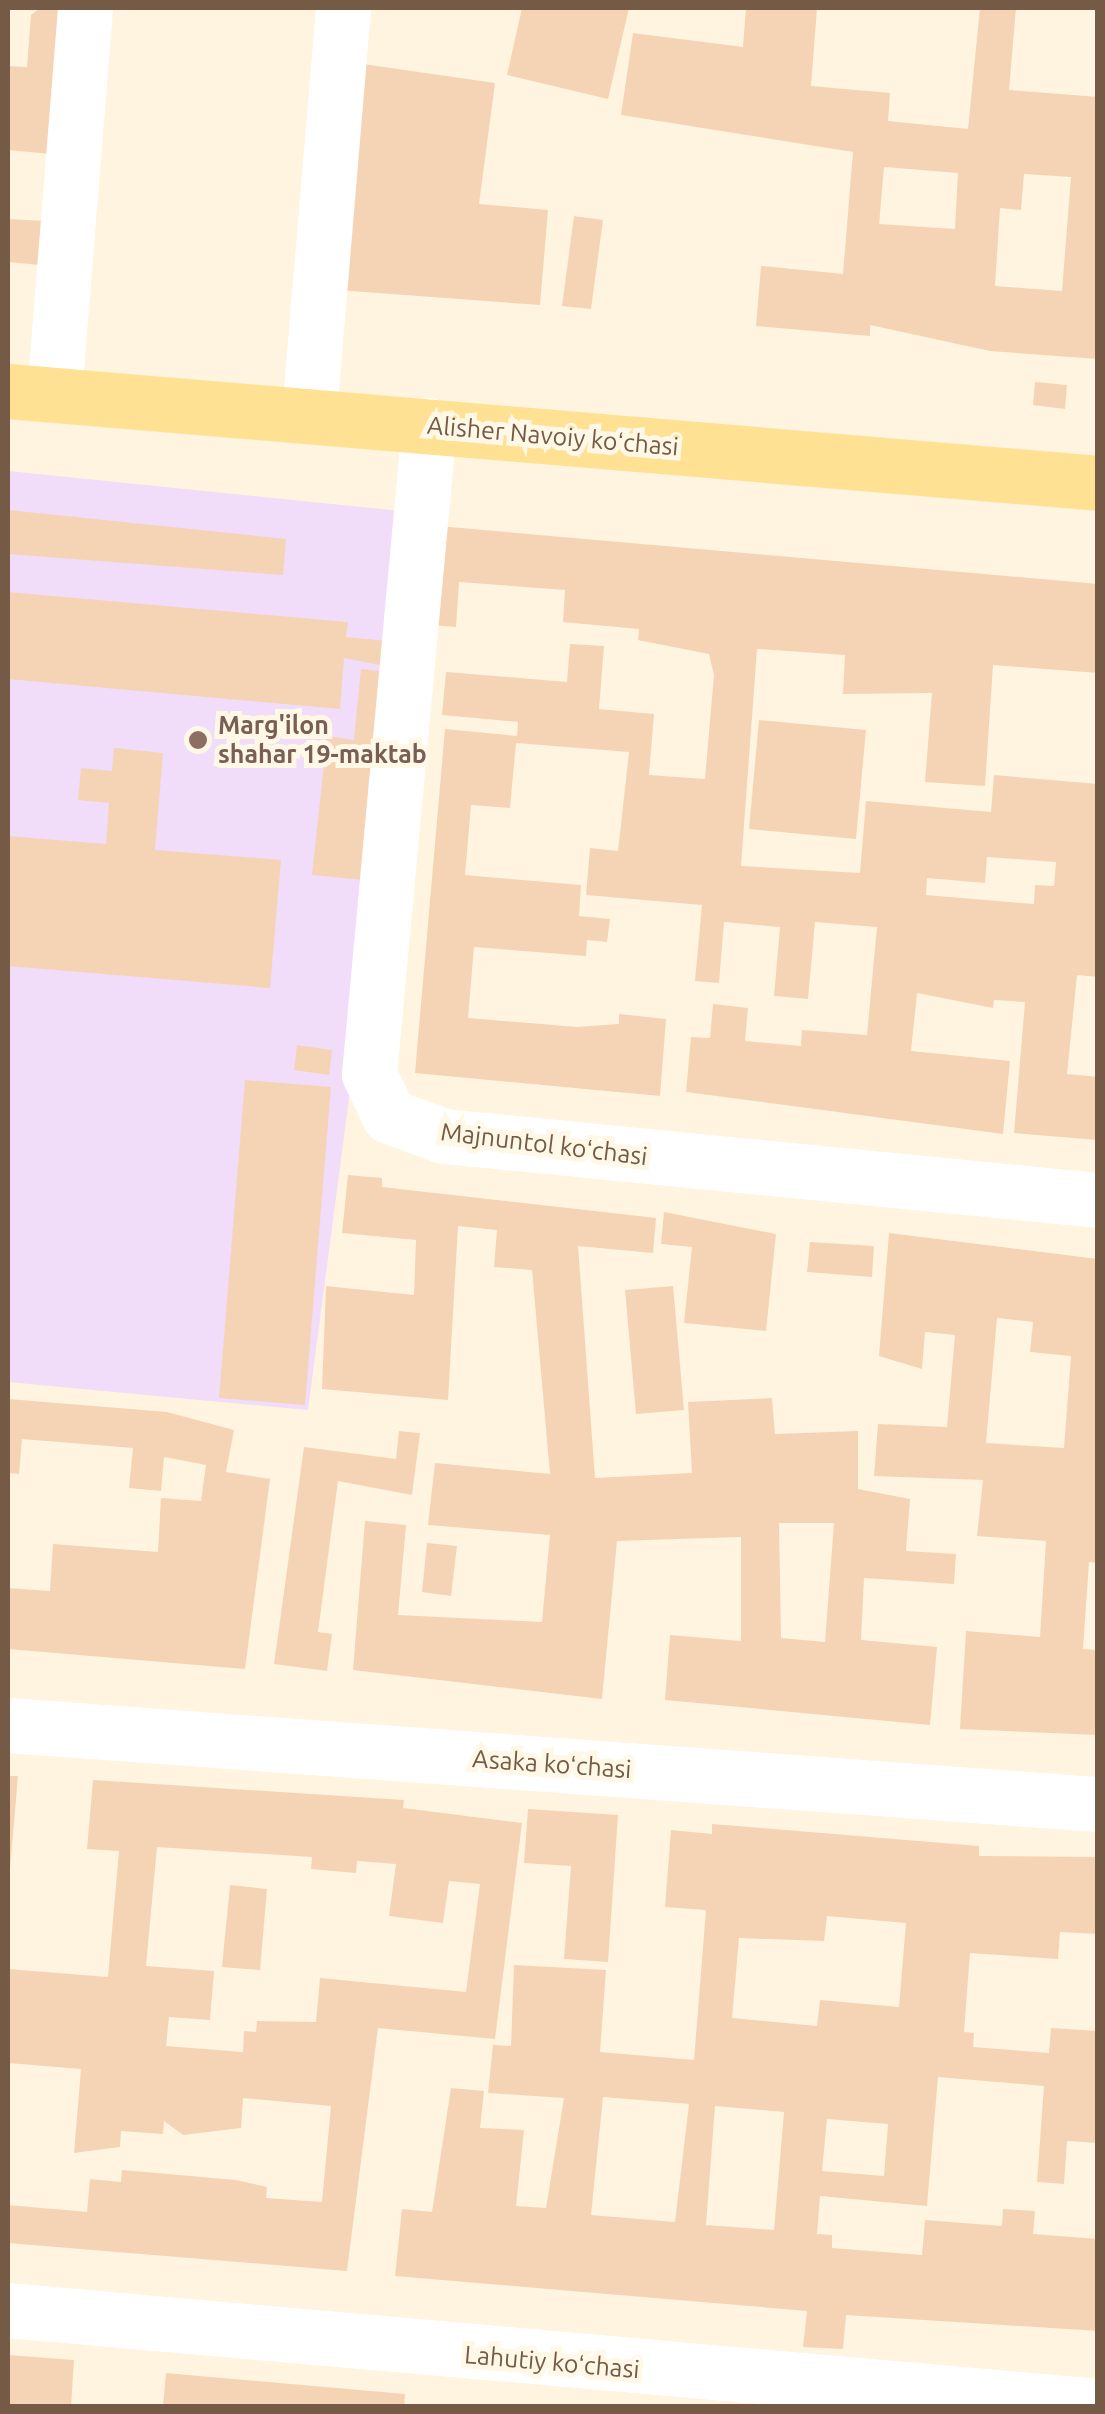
<!DOCTYPE html>
<html>
<head>
<meta charset="utf-8">
<style>
  body { margin:0 }
  #map { position:relative; width:1105px; height:2414px; overflow:hidden; background:#fef4df; font-family:Ubuntu,sans-serif }
  div>[style] { position:absolute }
  .education>* { inset:0; background:#f1dcf9 }
  .building>* { inset:0; background:#f5d4b5 }
  .minor>* { height:55px; margin:-27.5px; padding:0 27.5px; transform-origin:27.5px; border-radius:27.5px; background:#fff }
  .major>* { height:55px; margin:-27.5px; padding:0 27.5px; transform-origin:27.5px; border-radius:27.5px; background:#ffe194 }
  .dots>* { width:28px; height:28px; translate:-50% -50%; box-sizing:border-box; border:5px solid #fff8e6; border-radius:50% }
  span { translate:-50% -50%; white-space:nowrap; text-align:center; line-height:1.15; -webkit-text-stroke:10px #fff8e6; paint-order:stroke }
  .street-label { font-size:25px; color:#755b45 }
  .education-label { font-size:25px; color:#785e54; font-weight:700 }
  .left { translate:0 -50%; text-align:left }
  .frame { position:absolute; inset:0; border:10px solid #755b45; pointer-events:none }
</style>
</head>
<body>
<div id="map">
  <div class="education">
    <div style="clip-path:polygon(8px 471px,410px 512px,366px 969px,308px 1410px,8px 1382px)"></div>
  </div>
  <div class="building">
    <div style="clip-path:polygon(40px 8px,65px 8px,62px 155px,8px 150px,8px 66px,27px 67px,31px 15px)"></div>
    <div style="clip-path:polygon(522px 8px,629px 8px,608px 99px,507px 75px)"></div>
    <div style="clip-path:polygon(evenodd,746px 8px,817px 8px,811px 86px,890px 93px,888px 121px,968px 129px,980px 8px,1016px 8px,1009px 90px,1098px 97px,1098px 359px,990px 351px,870px 325px,870px 336px,756px 326px,761px 266px,843px 274px,853px 152px,621px 115px,633px 33px,743px 47px,746px 8px,884px 167px,958px 173px,955px 229px,879px 224px,884px 167px,746px 8px,1024px 174px,1071px 177px,1062px 291px,995px 286px,1000px 208px,1021px 210px,1024px 174px)"></div>
    <div style="clip-path:polygon(356px 63px,495px 83px,479px 204px,548px 210px,540px 305px,337px 290px)"></div>
    <div style="clip-path:polygon(574px 216px,603px 220px,591px 309px,562px 306px)"></div>
    <div style="clip-path:polygon(8px 219px,44px 221px,41px 265px,8px 262px)"></div>
    <div style="clip-path:polygon(1035px 382px,1067px 385px,1065px 409px,1033px 405px)"></div>
    <div style="clip-path:polygon(8px 510px,286px 539px,283px 575px,8px 554px)"></div>
    <div style="clip-path:polygon(evenodd,438px 526px,1098px 584px,1098px 673px,993px 665px,985px 786px,925px 782px,932px 693px,843px 694px,845px 655px,757px 649px,741px 866px,860px 873px,866px 801px,991px 812px,994px 775px,1098px 784px,1098px 977px,1077px 975px,1067px 1074px,1098px 1077px,1098px 1140px,1014px 1133px,1025px 1002px,994px 1000px,993px 1008px,917px 993px,911px 1051px,1010px 1061px,1003px 1134px,686px 1092px,691px 1037px,710px 1038px,713px 1004px,748px 1008px,745px 1041px,801px 1046px,802px 1030px,867px 1035px,877px 927px,815px 922px,808px 999px,774px 996px,780px 927px,724px 922px,719px 983px,695px 981px,702px 905px,586px 895px,590px 848px,618px 851px,629px 752px,516px 743px,510px 808px,471px 805px,465px 875px,581px 885px,579px 916px,610px 919px,607px 942px,587px 940px,586px 956px,474px 947px,468px 1018px,577px 1027px,619px 1024px,619px 1014px,666px 1019px,660px 1096px,415px 1073px,445px 729px,517px 736px,518px 722px,442px 715px,446px 672px,567px 682px,570px 644px,604px 646px,599px 709px,654px 714px,649px 775px,705px 779px,714px 675px,709px 654px,638px 640px,639px 629px,563px 622px,565px 590px,459px 582px,456px 627px,431px 625px,438px 526px,987px 857px,1056px 862px,1054px 886px,1035px 885px,1034px 904px,926px 895px,927px 878px,985px 883px,987px 857px)"></div>
    <div style="clip-path:polygon(8px 592px,348px 622px,346px 637px,387px 641px,385px 666px,344px 658px,340px 709px,8px 679px)"></div>
    <div style="clip-path:polygon(361px 669px,387px 672px,363px 880px,312px 875px,327px 736px,354px 740px)"></div>
    <div style="clip-path:polygon(759px 720px,866px 730px,856px 839px,749px 829px)"></div>
    <div style="clip-path:polygon(114px 748px,163px 753px,155px 850px,281px 860px,270px 988px,8px 966px,8px 836px,106px 844px,109px 803px,78px 800px,81px 768px,112px 771px)"></div>
    <div style="clip-path:polygon(297px 1045px,332px 1050px,329px 1075px,294px 1070px)"></div>
    <div style="clip-path:polygon(245px 1080px,331px 1087px,305px 1405px,219px 1398px)"></div>
    <div style="clip-path:polygon(evenodd,348px 1175px,382px 1178px,382px 1187px,656px 1218px,653px 1253px,578px 1246px,595px 1478px,692px 1473px,688px 1402px,772px 1398px,775px 1434px,858px 1431px,858px 1489px,910px 1499px,906px 1551px,956px 1554px,954px 1584px,864px 1578px,861px 1640px,937px 1647px,930px 1725px,665px 1700px,670px 1635px,741px 1641px,741px 1537px,617px 1541px,602px 1699px,353px 1670px,365px 1521px,406px 1525px,398px 1615px,542px 1622px,550px 1535px,428px 1525px,435px 1463px,550px 1474px,532px 1270px,494px 1267px,497px 1230px,458px 1226px,448px 1400px,322px 1389px,326px 1286px,414px 1295px,416px 1240px,342px 1233px,348px 1175px,779px 1523px,834px 1523px,825px 1642px,781px 1638px,779px 1523px)"></div>
    <div style="clip-path:polygon(664px 1212px,776px 1234px,766px 1331px,684px 1323px,692px 1247px,661px 1244px)"></div>
    <div style="clip-path:polygon(evenodd,889px 1233px,1098px 1259px,1098px 1563px,1089px 1562px,1083px 1649px,1098px 1650px,1098px 1735px,960px 1729px,966px 1631px,1040px 1637px,1046px 1541px,977px 1536px,983px 1480px,874px 1476px,878px 1424px,947px 1427px,955px 1335px,925px 1332px,922px 1369px,879px 1356px,889px 1233px,997px 1318px,1033px 1322px,1030px 1352px,1071px 1356px,1064px 1448px,986px 1443px,997px 1318px)"></div>
    <div style="clip-path:polygon(810px 1242px,874px 1246px,872px 1277px,807px 1272px)"></div>
    <div style="clip-path:polygon(673px 1286px,684px 1410px,636px 1414px,625px 1290px)"></div>
    <div style="clip-path:polygon(8px 1399px,167px 1412px,234px 1430px,226px 1472px,270px 1479px,245px 1669px,8px 1649px,8px 1588px,50px 1591px,53px 1544px,158px 1552px,161px 1498px,201px 1501px,206px 1465px,164px 1457px,161px 1491px,129px 1488px,133px 1448px,22px 1439px,19px 1474px,8px 1473px)"></div>
    <div style="clip-path:polygon(399px 1431px,420px 1433px,412px 1495px,338px 1481px,318px 1632px,332px 1634px,327px 1671px,274px 1664px,304px 1447px,396px 1459px)"></div>
    <div style="clip-path:polygon(427px 1543px,457px 1546px,451px 1596px,422px 1592px)"></div>
    <div style="clip-path:polygon(8px 1776px,18px 1776px,10px 1869px,8px 1869px)"></div>
    <div style="clip-path:polygon(evenodd,93px 1780px,404px 1800px,403px 1808px,522px 1823px,495px 2039px,378px 2028px,347px 2271px,8px 2243px,8px 2205px,87px 2212px,90px 2179px,121px 2182px,122px 2170px,236px 2180px,267px 2187px,266px 2198px,322px 2202px,331px 2106px,243px 2098px,241px 2128px,183px 2135px,164px 2121px,163px 2134px,121px 2131px,120px 2147px,74px 2153px,81px 2069px,8px 2063px,8px 1969px,108px 1977px,119px 1851px,87px 1849px,93px 1780px,157px 1847px,312px 1857px,311px 1869px,356px 1873px,357px 1861px,396px 1864px,389px 1916px,443px 1923px,449px 1881px,480px 1884px,466px 1992px,320px 1978px,316px 2022px,257px 2021px,256px 2032px,244px 2031px,243px 2052px,166px 2046px,169px 2017px,210px 2020px,214px 1971px,146px 1966px,157px 1847px)"></div>
    <div style="clip-path:polygon(528px 1809px,618px 1815px,608px 1962px,564px 1959px,571px 1866px,524px 1863px)"></div>
    <div style="clip-path:polygon(evenodd,712px 1824px,979px 1846px,979px 1856px,1098px 1857px,1098px 1934px,1060px 1932px,1058px 1959px,970px 1953px,964px 2032px,974px 2033px,973px 2047px,1049px 2053px,1051px 2028px,1098px 2031px,1098px 2143px,1067px 2141px,1064px 2184px,1037px 2182px,1044px 2086px,938px 2077px,927px 2206px,820px 2196px,817px 2234px,832px 2235px,832px 2248px,922px 2255px,925px 2220px,1002px 2226px,1003px 2209px,1035px 2211px,1033px 2234px,1098px 2239px,1098px 2331px,846px 2315px,843px 2349px,803px 2347px,807px 2311px,395px 2276px,402px 2209px,432px 2212px,451px 2088px,484px 2091px,480px 2128px,524px 2130px,516px 2206px,546px 2208px,564px 2098px,488px 2093px,493px 2045px,511px 2046px,514px 1965px,606px 1970px,600px 2052px,694px 2060px,706px 1910px,665px 1907px,671px 1830px,712px 1834px,712px 1824px,827px 1916px,906px 1923px,899px 2007px,820px 2000px,817px 2026px,732px 2018px,739px 1938px,824px 1941px,827px 1916px,712px 1824px,603px 2097px,689px 2104px,675px 2222px,591px 2215px,603px 2097px,712px 1824px,715px 2106px,784px 2112px,774px 2230px,706px 2225px,715px 2106px,712px 1824px,827px 2119px,888px 2124px,884px 2176px,822px 2171px,827px 2119px)"></div>
    <div style="clip-path:polygon(230px 1885px,267px 1889px,260px 1970px,222px 1967px)"></div>
    <div style="clip-path:polygon(8px 2355px,74px 2360px,71px 2406px,8px 2406px)"></div>
    <div style="clip-path:polygon(166px 2373px,405px 2394px,404px 2406px,163px 2406px)"></div>
  </div>
  <div class="minor">
    <div style="left:54px;top:394px;width:387px;rotate:-85.4deg"></div>
    <div style="left:309px;top:413px;width:406px;rotate:-85.2deg"></div>
    <div style="left:429px;top:425px;width:652px;rotate:95.28deg"></div>
    <div style="left:369px;top:1074px;width:47px;rotate:64.5deg"></div>
    <div style="left:389px;top:1116px;width:59px;rotate:20deg"></div>
    <div style="left:444px;top:1136px;width:657px;rotate:5.59deg"></div>
    <div style="left:8px;top:1725px;width:1093px;rotate:4.15deg"></div>
    <div style="left:8px;top:2310px;width:1094px;rotate:5.03deg"></div>
  </div>
  <div class="major">
    <div style="left:8px;top:391px;width:1094px;rotate:4.82deg"></div>
  </div>
  <div class="dots">
    <div style="left:198px;top:740px;background:#8d6e63"></div>
  </div>
  <div class="street-label">
    <span style="left:553px;top:436px;rotate:5deg">Alisher Navoiy koʻchasi</span>
    <span style="left:544px;top:1144px;rotate:7deg">Majnuntol koʻchasi</span>
    <span style="left:552px;top:1764px;rotate:4deg">Asaka koʻchasi</span>
    <span style="left:552px;top:2362px;rotate:5deg">Lahutiy koʻchasi</span>
  </div>
  <div class="education-label">
    <span class="left" style="left:218px;top:740px">Marg'ilon<br>shahar 19-maktab</span>
  </div>
  <div class="frame"></div>
</div>
</body>
</html>
